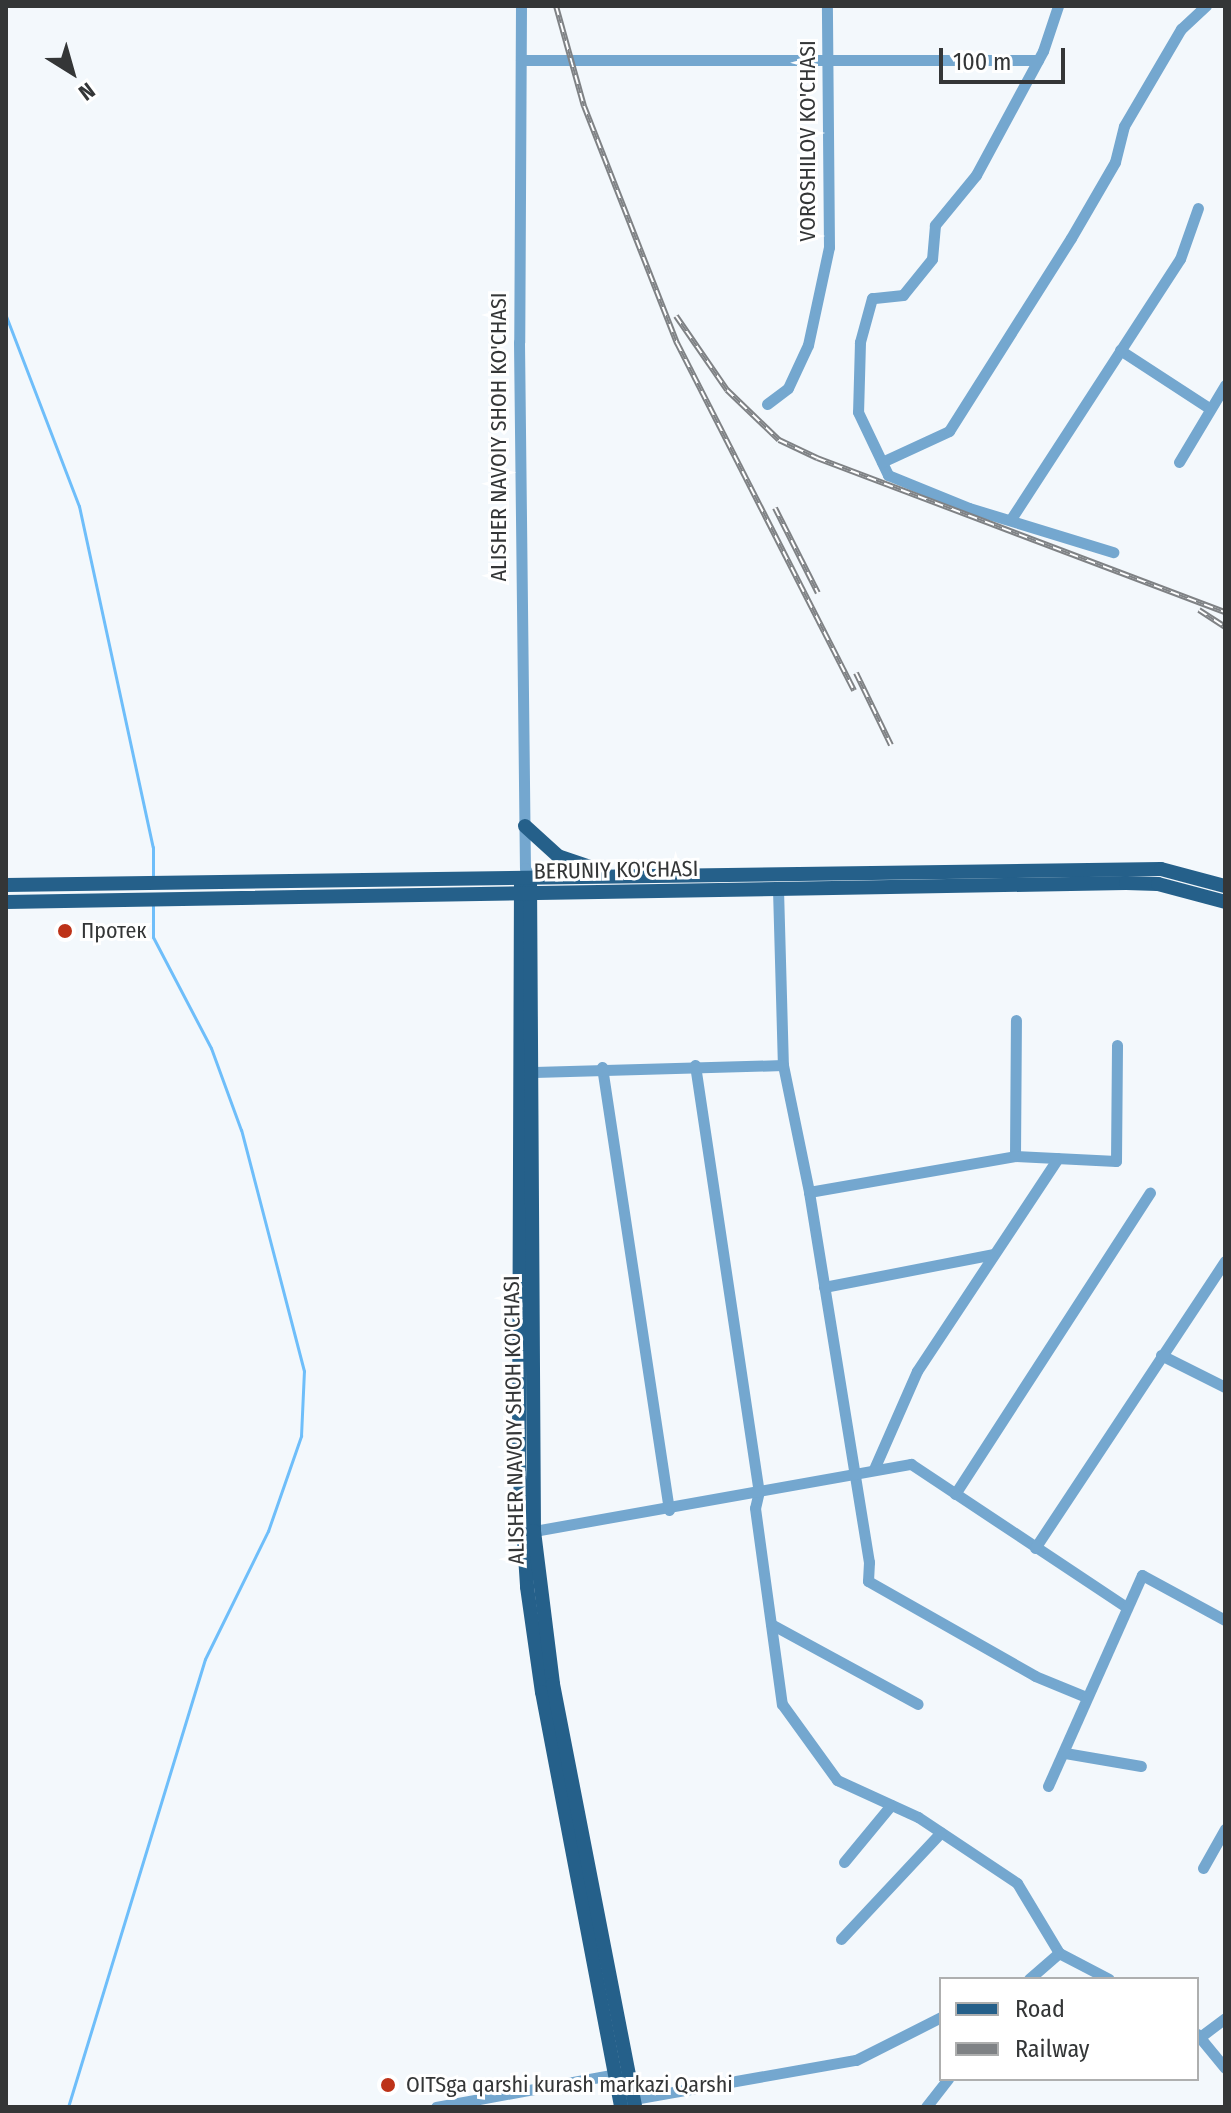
<!DOCTYPE html>
<html>
<head>
<meta charset="utf-8">
<style>
  body { margin:0 }
  #map { position:relative; width:1231px; height:2113px; overflow:hidden; background:#f3f8fc; font-family:"Fira Sans Condensed",sans-serif }
  div>[style] { position:absolute }
  .stream>* { height:3px; margin:-1.5px; padding:0 1.5px; transform-origin:1.5px; border-radius:1.5px; background:#6ebefa }
  .minor>* { height:11px; margin:-5.5px; padding:0 5.5px; transform-origin:5.5px; border-radius:5.5px; background:#74a7cf }
  .major>* { height:14px; margin:-7px; padding:0 7px; transform-origin:7px; border-radius:7px; background:#25608a }
  .rail>* { height:6px; margin-top:-3px; transform-origin:0; background:repeating-linear-gradient(90deg,#fff 0 9px,#7f8285 0 18px); box-sizing:border-box; border-block:2px solid #7f8285 }
  .dots>* { width:22px; height:22px; translate:-50% -50%; box-sizing:border-box; border:4px solid #fff; border-radius:50% }
  span { translate:-50% -50%; white-space:nowrap; text-align:center; line-height:1.15; -webkit-text-stroke:6px #fff; paint-order:stroke }
  .street-label { font-size:22px; color:#343637 }
  .poi-label { font-size:22px; color:#343637 }
  .left { translate:0 -50%; text-align:left }
  .frame { position:absolute; inset:0; border:8px solid #343637; pointer-events:none }
  .legend { position:absolute; left:939px; top:1977px; width:260px; height:104px; box-sizing:border-box; background:#fff; border:2px solid #aeafaf; margin:0; padding:10px 14px; list-style:none; font-size:24px; color:#343637 }
  .legend li { display:flex; align-items:center; gap:16px; height:40px }
  .legend b { width:40px; border:2px solid #aeafaf }
  .north { position:absolute; left:32px; top:32px; width:80px; height:80px; -webkit-text-stroke:6px #fff; paint-order:stroke; rotate:143deg; font-size:22px; font-weight:700; line-height:32px; text-align:center; color:#343637 }
  .north::after { content:''; display:block; margin:auto; width:28px; height:36px; background:#343637; clip-path:polygon(50% 0,100% 100%,50% 72%,0 100%) }
  .scale { position:absolute; left:939px; top:48px; width:126px; height:36px; box-sizing:border-box; border:4px solid #343637; border-top:0; padding-left:10px; font-size:24px; line-height:28px; white-space:nowrap; color:#343637; -webkit-text-stroke:6px #fff; paint-order:stroke }
</style>
</head>
<body>
<div id="map">
  <div class="stream">
    <div style="left:6px;top:316px;width:204px;rotate:69deg"></div>
    <div style="left:79px;top:506px;width:349px;rotate:77.8deg"></div>
    <div style="left:153px;top:847px;width:32px;rotate:90deg"></div>
    <div style="left:68px;top:2107px;width:468px;rotate:-73deg"></div>
    <div style="left:205px;top:1659px;width:143px;rotate:-63.8deg"></div>
    <div style="left:268px;top:1531px;width:101px;rotate:-70.8deg"></div>
    <div style="left:301px;top:1436px;width:65px;rotate:-87.4deg"></div>
    <div style="left:304px;top:1371px;width:249px;rotate:-104.6deg"></div>
    <div style="left:241px;top:1130px;width:87px;rotate:-110.1deg"></div>
    <div style="left:211px;top:1048px;width:125px;rotate:-117.6deg"></div>
    <div style="left:153px;top:937px;width:35px;rotate:-90deg"></div>
  </div>
  <div class="minor">
    <div style="left:521px;top:6px;width:336px;rotate:90.3deg"></div>
    <div style="left:519px;top:342px;width:526px;rotate:89.35deg"></div>
    <div style="left:525px;top:868px;width:11px;rotate:63deg"></div>
    <div style="left:1058px;top:6px;width:47px;rotate:108.4deg"></div>
    <div style="left:1043px;top:51px;width:141px;rotate:118.4deg"></div>
    <div style="left:976px;top:175px;width:65px;rotate:129.4deg"></div>
    <div style="left:935px;top:225px;width:34px;rotate:95deg"></div>
    <div style="left:932px;top:259px;width:46px;rotate:128.9deg"></div>
    <div style="left:903px;top:295px;width:31px;rotate:174deg"></div>
    <div style="left:872px;top:298px;width:46px;rotate:105.3deg"></div>
    <div style="left:860px;top:342px;width:70px;rotate:91.6deg"></div>
    <div style="left:858px;top:412px;width:70px;rotate:64.5deg"></div>
    <div style="left:888px;top:475px;width:87px;rotate:22.2deg"></div>
    <div style="left:969px;top:508px;width:151px;rotate:17deg"></div>
    <div style="left:521px;top:60px;width:517px"></div>
    <div style="left:1120px;top:350px;width:106px;rotate:33.1deg"></div>
    <div style="left:767px;top:404px;width:26px;rotate:-37deg"></div>
    <div style="left:788px;top:388px;width:47px;rotate:-65.1deg"></div>
    <div style="left:808px;top:345px;width:100px;rotate:-77.9deg"></div>
    <div style="left:829px;top:247px;width:241px;rotate:-90.5deg"></div>
    <div style="left:882px;top:462px;width:74px;rotate:-24.8deg"></div>
    <div style="left:949px;top:431px;width:228px;rotate:-57.7deg"></div>
    <div style="left:1071px;top:238px;width:88px;rotate:-59.9deg"></div>
    <div style="left:1115px;top:162px;width:37px;rotate:-76deg"></div>
    <div style="left:1124px;top:126px;width:113px;rotate:-59.6deg"></div>
    <div style="left:1181px;top:29px;width:34px;rotate:-43deg"></div>
    <div style="left:1179px;top:462px;width:90px;rotate:-59.1deg"></div>
    <div style="left:1011px;top:519px;width:310px;rotate:-57deg"></div>
    <div style="left:1180px;top:259px;width:54px;rotate:-70.6deg"></div>
    <div style="left:778px;top:889px;width:176px;rotate:88.4deg"></div>
    <div style="left:783px;top:1065px;width:130px;rotate:78.4deg"></div>
    <div style="left:809px;top:1192px;width:375px;rotate:80.8deg"></div>
    <div style="left:869px;top:1562px;width:19px;rotate:93deg"></div>
    <div style="left:868px;top:1581px;width:192px;rotate:29.6deg"></div>
    <div style="left:1035px;top:1676px;width:55px;rotate:22.4deg"></div>
    <div style="left:695px;top:1065px;width:431px;rotate:81.5deg"></div>
    <div style="left:759px;top:1491px;width:17px;rotate:103deg"></div>
    <div style="left:755px;top:1508px;width:198px;rotate:82.2deg"></div>
    <div style="left:782px;top:1704px;width:94px;rotate:54.1deg"></div>
    <div style="left:837px;top:1780px;width:89px;rotate:24.6deg"></div>
    <div style="left:918px;top:1817px;width:119px;rotate:33.7deg"></div>
    <div style="left:1017px;top:1883px;width:82px;rotate:59deg"></div>
    <div style="left:602px;top:1067px;width:448px;rotate:81.4deg"></div>
    <div style="left:534px;top:1072px;width:249px;rotate:-1.6deg"></div>
    <div style="left:1015px;top:1156px;width:136px;rotate:-89.6deg"></div>
    <div style="left:809px;top:1192px;width:209px;rotate:-9.9deg"></div>
    <div style="left:1015px;top:1156px;width:101px;rotate:2.8deg"></div>
    <div style="left:1116px;top:1161px;width:116px;rotate:-89.5deg"></div>
    <div style="left:824px;top:1287px;width:173px;rotate:-11deg"></div>
    <div style="left:1161px;top:1355px;width:72px;rotate:26.6deg"></div>
    <div style="left:874px;top:1469px;width:107px;rotate:-66.3deg"></div>
    <div style="left:917px;top:1371px;width:255px;rotate:-56.5deg"></div>
    <div style="left:955px;top:1494px;width:359px;rotate:-57.1deg"></div>
    <div style="left:534px;top:1531px;width:383px;rotate:-10.1deg"></div>
    <div style="left:911px;top:1464px;width:257px;rotate:33.6deg"></div>
    <div style="left:1035px;top:1548px;width:344px;rotate:-56.5deg"></div>
    <div style="left:771px;top:1624px;width:167px;rotate:28.6deg"></div>
    <div style="left:1065px;top:1753px;width:77px;rotate:9.7deg"></div>
    <div style="left:1048px;top:1786px;width:231px;rotate:-66deg"></div>
    <div style="left:1142px;top:1575px;width:94px;rotate:28.5deg"></div>
    <div style="left:844px;top:1862px;width:74px;rotate:-50.5deg"></div>
    <div style="left:1203px;top:1868px;width:45px;rotate:-60.6deg"></div>
    <div style="left:841px;top:1939px;width:146px;rotate:-46.9deg"></div>
    <div style="left:1029px;top:1979px;width:40px;rotate:-41deg"></div>
    <div style="left:1059px;top:1953px;width:56px;rotate:27.5deg"></div>
    <div style="left:1197px;top:2034px;width:44px;rotate:50.5deg"></div>
    <div style="left:1200px;top:2037px;width:31px;rotate:-37deg"></div>
    <div style="left:628px;top:2100px;width:231px;rotate:-10deg"></div>
    <div style="left:856px;top:2060px;width:95px;rotate:-26.8deg"></div>
    <div style="left:436px;top:2107px;width:188px;rotate:-10.4deg"></div>
    <div style="left:926px;top:2107px;width:36px;rotate:-52deg"></div>
  </div>
  <div class="major">
    <div style="left:525px;top:826px;width:45px;rotate:42.3deg"></div>
    <div style="left:558px;top:856px;width:43px;rotate:18.9deg"></div>
    <div style="left:521px;top:878px;width:587px;rotate:90.2deg"></div>
    <div style="left:519px;top:1465px;width:122px;rotate:86.2deg"></div>
    <div style="left:527px;top:1587px;width:106px;rotate:81.9deg"></div>
    <div style="left:542px;top:1692px;width:422px;rotate:79.2deg"></div>
    <div style="left:530px;top:878px;width:653px;rotate:89.65deg"></div>
    <div style="left:534px;top:1531px;width:154px;rotate:82.9deg"></div>
    <div style="left:553px;top:1684px;width:431px;rotate:79deg"></div>
    <div style="left:6px;top:885px;width:1155px;rotate:-0.79deg"></div>
    <div style="left:1161px;top:869px;width:66px;rotate:14.9deg"></div>
    <div style="left:6px;top:902px;width:1120px;rotate:-0.97deg"></div>
    <div style="left:1126px;top:883px;width:32px;rotate:2deg"></div>
    <div style="left:1158px;top:884px;width:69px;rotate:15deg"></div>
  </div>
  <div class="rail">
    <div style="left:556px;top:6px;width:104px;rotate:74.4deg"></div>
    <div style="left:584px;top:106px;width:255px;rotate:68.6deg"></div>
    <div style="left:677px;top:343px;width:390px;rotate:63deg"></div>
    <div style="left:676px;top:316px;width:90px;rotate:55.4deg"></div>
    <div style="left:727px;top:390px;width:72px;rotate:43.9deg"></div>
    <div style="left:779px;top:440px;width:42px;rotate:25.3deg"></div>
    <div style="left:817px;top:458px;width:436px;rotate:20.7deg"></div>
    <div style="left:775px;top:508px;width:95px;rotate:63.2deg"></div>
    <div style="left:1199px;top:610px;width:31px;rotate:33deg"></div>
    <div style="left:856px;top:673px;width:80px;rotate:64.1deg"></div>
  </div>
  <div class="dots">
    <div style="left:65px;top:931px;background:#bd3218"></div>
    <div style="left:388px;top:2085px;background:#bd3218"></div>
  </div>
  <div class="street-label">
    <span style="left:808px;top:141px;rotate:-90deg">VOROSHILOV KO'CHASI</span>
    <span style="left:499px;top:437px;rotate:-90deg">ALISHER NAVOIY SHOH KO'CHASI</span>
    <span style="left:616px;top:870px;rotate:-1deg">BERUNIY KO'CHASI</span>
    <span style="left:514px;top:1420px;rotate:-91deg">ALISHER NAVOIY SHOH KO'CHASI</span>
  </div>
  <div class="poi-label">
    <span class="left" style="left:81px;top:931px">Протек</span>
    <span class="left" style="left:406px;top:2085px">OITSga qarshi kurash markazi Qarshi</span>
  </div>
  <div class="frame"></div>
  <ul class="legend">
  <li><b style="height:10px;background:#25608a"></b>Road</li>
  <li><b style="height:10px;background:#7f8285"></b>Railway</li>
  </ul>
  <div class="north">N</div>
  <div class="scale">100 m</div>
</div>
</body>
</html>
